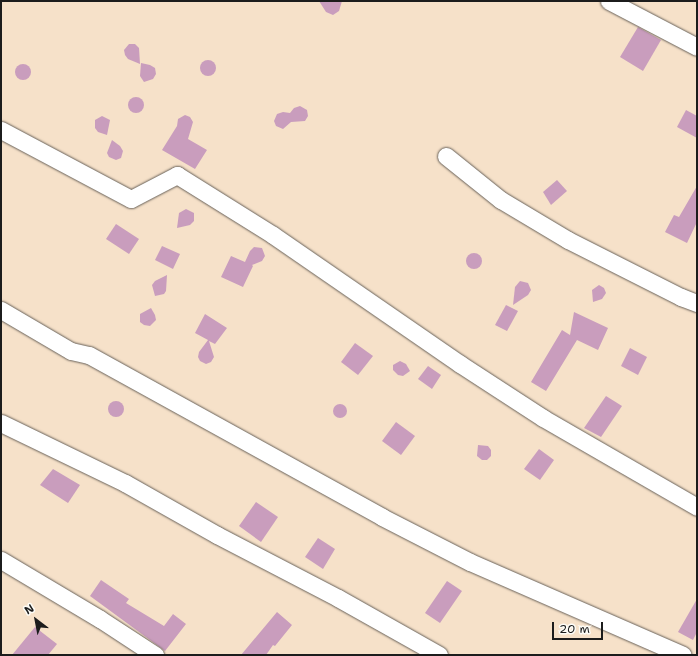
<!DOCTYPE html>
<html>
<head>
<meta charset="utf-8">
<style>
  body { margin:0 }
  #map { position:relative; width:698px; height:656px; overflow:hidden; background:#f6e1c9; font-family:"Shantell Sans",sans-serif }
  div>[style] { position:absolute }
  .building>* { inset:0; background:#c99dbd }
  .round { border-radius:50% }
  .roads { filter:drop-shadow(0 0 1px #686159) drop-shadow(0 0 1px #686159) }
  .street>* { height:17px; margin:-8.5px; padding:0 8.5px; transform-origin:8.5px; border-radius:8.5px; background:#fff }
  span { translate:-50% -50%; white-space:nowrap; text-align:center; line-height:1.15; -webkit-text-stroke:4px #fdfcf7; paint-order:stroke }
  .frame { position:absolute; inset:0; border:2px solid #1c1c1c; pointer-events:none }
  .north { position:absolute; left:16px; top:600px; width:40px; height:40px; -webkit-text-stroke:3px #fdfcf7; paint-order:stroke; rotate:328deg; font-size:11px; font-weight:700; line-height:16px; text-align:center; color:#1c1c1c }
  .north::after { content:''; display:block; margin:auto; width:14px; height:18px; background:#1c1c1c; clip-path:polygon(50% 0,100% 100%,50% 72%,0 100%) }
  .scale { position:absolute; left:552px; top:622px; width:51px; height:18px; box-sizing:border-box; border:2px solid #1c1c1c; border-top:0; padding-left:5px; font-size:12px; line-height:14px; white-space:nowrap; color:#1c1c1c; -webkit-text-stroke:3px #fdfcf7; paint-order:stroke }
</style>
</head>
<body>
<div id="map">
  <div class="building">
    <div style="clip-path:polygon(319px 1px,342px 1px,339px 11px,333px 15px,326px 12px)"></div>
    <div style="clip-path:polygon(638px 27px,661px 40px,643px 71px,620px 57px)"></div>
    <div style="clip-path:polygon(129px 44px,135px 44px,139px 48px,140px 64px,128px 59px,125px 55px,124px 50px)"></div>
    <div class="round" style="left:200px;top:60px;width:16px;height:16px"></div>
    <div style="clip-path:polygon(141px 63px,150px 65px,155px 68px,156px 74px,153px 79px,144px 82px,140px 76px)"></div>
    <div class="round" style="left:15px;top:64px;width:16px;height:16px"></div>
    <div class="round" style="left:128px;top:97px;width:16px;height:16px"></div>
    <div style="clip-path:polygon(300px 106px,307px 110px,308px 116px,305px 121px,291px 122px,283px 129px,276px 126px,274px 121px,277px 114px,283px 112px,290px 113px,294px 108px)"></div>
    <div style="clip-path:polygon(686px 110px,697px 116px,697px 138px,677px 127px)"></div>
    <div style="clip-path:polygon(185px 115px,190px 117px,193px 122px,188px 139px,207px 150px,195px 169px,162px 150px,177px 126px,178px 119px)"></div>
    <div style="clip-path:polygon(102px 116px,110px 120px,107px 135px,98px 132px,95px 128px,95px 120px)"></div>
    <div style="clip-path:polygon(112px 140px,120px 146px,123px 151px,121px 158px,116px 160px,109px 157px,107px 153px)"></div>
    <div style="clip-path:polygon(557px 180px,567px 191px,551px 205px,543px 192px)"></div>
    <div style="clip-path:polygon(697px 186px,697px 222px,687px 243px,665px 232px,674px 215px,679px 217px)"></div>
    <div style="clip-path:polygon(186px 209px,194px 213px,194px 221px,190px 225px,177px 228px,179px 213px)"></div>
    <div style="clip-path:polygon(116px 224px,139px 239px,129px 254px,106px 239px)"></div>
    <div style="clip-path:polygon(162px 246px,180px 254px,173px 269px,155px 260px)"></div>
    <div style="clip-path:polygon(254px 247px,262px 248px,265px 256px,262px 261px,252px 265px,253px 266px,243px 287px,221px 277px,231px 256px,245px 262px,250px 251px)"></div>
    <div class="round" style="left:466px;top:253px;width:16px;height:16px"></div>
    <div style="clip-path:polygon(167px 275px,166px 291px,164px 294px,155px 296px,152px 285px,155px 281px)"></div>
    <div style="clip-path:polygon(520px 281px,528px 283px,531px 290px,528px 295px,513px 305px,515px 287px)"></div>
    <div style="clip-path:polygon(599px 285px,604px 288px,606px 293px,602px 299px,593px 302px,592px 290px)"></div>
    <div style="clip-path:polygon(506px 305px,518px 311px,507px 331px,495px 325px)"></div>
    <div style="clip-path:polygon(151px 308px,155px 315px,156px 320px,150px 326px,144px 325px,140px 322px,140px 314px)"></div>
    <div style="clip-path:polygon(574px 312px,608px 328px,598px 350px,577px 340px,546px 391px,531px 382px,562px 330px,570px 335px)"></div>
    <div style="clip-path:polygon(205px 314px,227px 328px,215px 344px,209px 341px,214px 357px,211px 362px,206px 364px,200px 361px,198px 357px,199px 352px,208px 340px,195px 333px)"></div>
    <div style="clip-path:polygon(355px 343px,373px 356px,358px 375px,341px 362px)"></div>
    <div style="clip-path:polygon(630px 348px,647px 357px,638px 375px,621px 366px)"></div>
    <div style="clip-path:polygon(400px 361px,406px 364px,410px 371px,403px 376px,398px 375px,393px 370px,393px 365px)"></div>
    <div style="clip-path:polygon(428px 366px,441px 375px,432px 389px,418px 379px)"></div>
    <div style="clip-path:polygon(606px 396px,622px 406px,601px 437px,584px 428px)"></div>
    <div class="round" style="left:108px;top:401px;width:16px;height:16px"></div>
    <div class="round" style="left:333px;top:404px;width:14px;height:14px"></div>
    <div style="clip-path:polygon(396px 422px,415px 436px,401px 455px,382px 441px)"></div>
    <div style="clip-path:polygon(478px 445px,488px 446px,491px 450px,491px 456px,487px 460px,482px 460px,477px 456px)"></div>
    <div style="clip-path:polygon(539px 449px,554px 460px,540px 480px,524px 469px)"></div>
    <div style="clip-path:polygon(53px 469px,80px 485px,68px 503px,40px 485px)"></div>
    <div style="clip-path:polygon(256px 502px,278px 517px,261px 542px,239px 526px)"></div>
    <div style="clip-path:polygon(318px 538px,335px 549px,323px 569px,305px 557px)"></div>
    <div style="clip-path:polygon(101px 580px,129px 599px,126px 603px,164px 626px,173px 614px,186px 624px,165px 651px,90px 596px)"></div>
    <div style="clip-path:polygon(447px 581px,462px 591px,440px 623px,425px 613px)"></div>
    <div style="clip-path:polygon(697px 599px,697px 632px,693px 640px,678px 632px)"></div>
    <div style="clip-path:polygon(277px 612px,292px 625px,275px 646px,273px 645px,266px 655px,241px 655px)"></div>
    <div style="clip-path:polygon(35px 627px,57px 644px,48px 655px,12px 655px)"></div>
  </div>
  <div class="roads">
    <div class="street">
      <div style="left:609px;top:1px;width:99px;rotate:27.6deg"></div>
      <div style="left:1px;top:130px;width:147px;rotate:28deg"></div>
      <div style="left:131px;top:199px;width:52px;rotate:-27.6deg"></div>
      <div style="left:177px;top:175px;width:113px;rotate:32deg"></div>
      <div style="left:273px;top:235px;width:227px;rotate:34.6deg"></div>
      <div style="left:460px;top:364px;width:99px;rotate:33deg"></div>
      <div style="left:543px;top:418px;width:178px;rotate:30deg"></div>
      <div style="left:446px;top:156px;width:70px;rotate:38.7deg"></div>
      <div style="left:501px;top:200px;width:78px;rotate:30.8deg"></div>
      <div style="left:568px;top:240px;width:127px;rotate:26.8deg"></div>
      <div style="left:681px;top:297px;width:17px;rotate:21deg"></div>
      <div style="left:1px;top:310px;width:81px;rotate:30.4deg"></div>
      <div style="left:71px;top:351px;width:18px;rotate:13deg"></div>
      <div style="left:89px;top:355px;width:335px;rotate:28.9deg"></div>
      <div style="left:382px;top:517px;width:99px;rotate:27.1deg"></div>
      <div style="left:470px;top:562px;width:232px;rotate:23.6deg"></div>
      <div style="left:1px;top:423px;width:138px;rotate:25.8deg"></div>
      <div style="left:125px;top:483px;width:106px;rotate:29.5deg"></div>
      <div style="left:217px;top:535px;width:136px;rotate:27.5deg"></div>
      <div style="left:338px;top:598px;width:116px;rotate:29.4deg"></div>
      <div style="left:1px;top:560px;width:115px;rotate:30.8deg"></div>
      <div style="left:100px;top:619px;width:66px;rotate:33.2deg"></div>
    </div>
  </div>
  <div class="frame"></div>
  <div class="north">N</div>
  <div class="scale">20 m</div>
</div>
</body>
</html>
